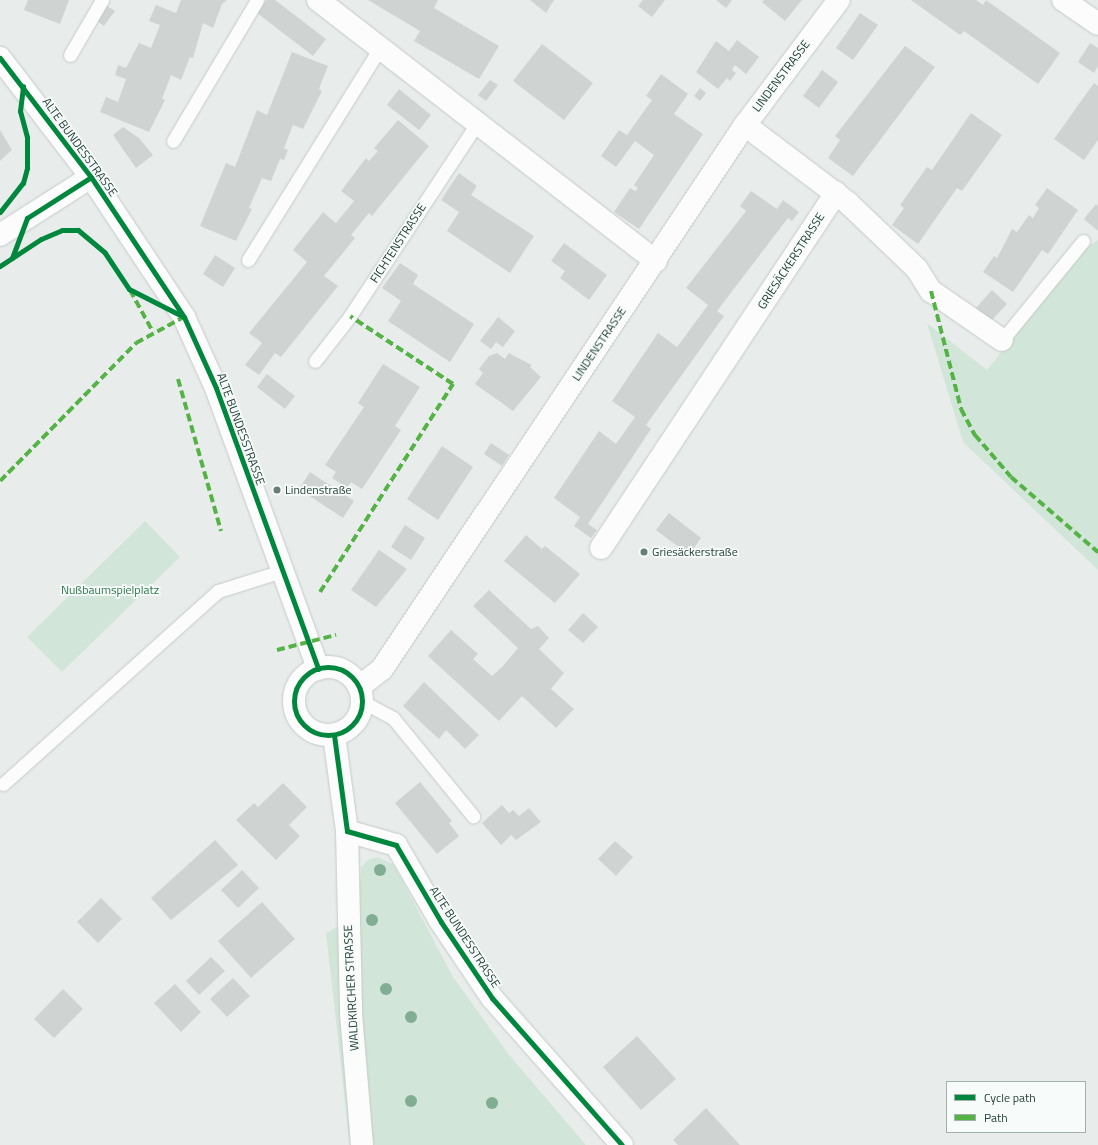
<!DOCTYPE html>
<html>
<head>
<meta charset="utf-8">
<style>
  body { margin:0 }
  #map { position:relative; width:1098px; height:1145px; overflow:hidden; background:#e8edeb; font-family:"Titillium Web",sans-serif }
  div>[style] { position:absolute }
  .green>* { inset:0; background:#d1e6d8 }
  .building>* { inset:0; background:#cfd4d2 }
  .roads { filter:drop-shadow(0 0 1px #c5cac8) drop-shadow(0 0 1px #c5cac8) }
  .service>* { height:13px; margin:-6.5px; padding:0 6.5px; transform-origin:6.5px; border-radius:6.5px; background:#fcfcfc }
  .minor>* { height:22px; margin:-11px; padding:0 11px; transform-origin:11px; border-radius:11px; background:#fcfcfc }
  .minor>.ring { margin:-11px; padding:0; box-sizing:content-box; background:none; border:22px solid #fcfcfc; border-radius:50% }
  .tertiary>* { height:22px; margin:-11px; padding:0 11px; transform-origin:11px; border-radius:11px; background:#fcfcfc }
  .quiet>* { height:4px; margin-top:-2px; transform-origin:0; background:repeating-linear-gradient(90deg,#55b346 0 8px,transparent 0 12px) }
  .cycleway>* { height:5px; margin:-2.5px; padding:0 2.5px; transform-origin:2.5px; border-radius:2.5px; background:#00873e }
  .cycleway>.ring { margin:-2.5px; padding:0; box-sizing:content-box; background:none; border:5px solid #00873e; border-radius:50% }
  .trees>* { width:12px; height:12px; margin:-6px; border-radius:50%; background:#81ae93 }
  .dots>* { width:11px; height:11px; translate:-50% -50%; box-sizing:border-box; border:2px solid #f7fbf9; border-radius:50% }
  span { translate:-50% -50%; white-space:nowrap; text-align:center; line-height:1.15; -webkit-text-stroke:3.5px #f7fbf9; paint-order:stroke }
  .street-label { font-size:12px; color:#24423a }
  .poi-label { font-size:12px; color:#24423a }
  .left { translate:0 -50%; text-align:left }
  .park-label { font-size:12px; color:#2d7a4b }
  .legend { position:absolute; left:946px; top:1081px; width:140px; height:52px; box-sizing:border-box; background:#f7fbf9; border:1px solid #a3b1ad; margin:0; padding:5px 7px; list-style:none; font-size:12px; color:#24423a }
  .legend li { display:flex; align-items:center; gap:8px; height:20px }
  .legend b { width:20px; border:1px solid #a3b1ad }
</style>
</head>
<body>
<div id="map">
  <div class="green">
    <div style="clip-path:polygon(1098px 240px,1098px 570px,963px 442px,927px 323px,987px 370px,1084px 249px)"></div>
    <div style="clip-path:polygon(145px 521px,180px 557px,62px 672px,27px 637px)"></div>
    <div style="clip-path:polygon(378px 857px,394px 865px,453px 977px,510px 1056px,586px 1145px,350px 1145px,326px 933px,358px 916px,361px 868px,367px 860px)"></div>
  </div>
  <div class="building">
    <div style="clip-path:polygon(28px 0,74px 0,69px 0,60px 24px,24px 10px)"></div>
    <div style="clip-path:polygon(181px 0,227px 0,222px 4px,213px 28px,203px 23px,193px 58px,190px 57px,181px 80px,171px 75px,162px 99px,165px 100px,149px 132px,100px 112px,106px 97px,118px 102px,126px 79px,115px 75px,118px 65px,126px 68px,139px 43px,151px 48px,160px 25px,149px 21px,156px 5px,176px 13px)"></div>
    <div style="clip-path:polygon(266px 0,275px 0,326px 39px,313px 56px,257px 13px)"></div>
    <div style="clip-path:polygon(368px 0,438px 0,434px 8px,499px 46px,479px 79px,414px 41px,420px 31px)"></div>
    <div style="clip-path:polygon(530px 0,554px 0,546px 13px)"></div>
    <div style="clip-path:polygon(643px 0,665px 0,652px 17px,638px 6px)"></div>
    <div style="clip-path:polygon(716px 0,732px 0,726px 8px)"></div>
    <div style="clip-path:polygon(764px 0,802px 0,785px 21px,762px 2px)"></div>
    <div style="clip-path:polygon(911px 0,976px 0,983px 5px,986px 0,1060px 53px,1038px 84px,964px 31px,960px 35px)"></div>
    <div style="clip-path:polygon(107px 6px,115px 11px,104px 26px,97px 21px)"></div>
    <div style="clip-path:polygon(860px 13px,878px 25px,853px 60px,836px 48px)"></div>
    <div style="clip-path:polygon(737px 40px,759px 57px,746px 74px,735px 65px,732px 70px,736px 73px,730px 81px,727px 78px,718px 89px,696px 72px,716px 41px,729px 51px)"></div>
    <div style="clip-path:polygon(1090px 43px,1098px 48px,1098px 66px,1094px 73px,1078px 62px)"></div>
    <div style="clip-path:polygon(542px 44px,593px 83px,564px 120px,513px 81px)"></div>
    <div style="clip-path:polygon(905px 46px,935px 67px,853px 176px,828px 158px,840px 140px,835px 136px)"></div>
    <div style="clip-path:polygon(292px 52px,328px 66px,319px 89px,322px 91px,303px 129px,293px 125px,284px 148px,288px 150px,284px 160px,280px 159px,271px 181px,262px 178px,249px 208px,252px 209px,236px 241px,200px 226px,226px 163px,235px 167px,257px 110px,267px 115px)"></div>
    <div style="clip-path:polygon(822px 70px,838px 82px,819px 108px,803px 96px)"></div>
    <div style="clip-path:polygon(661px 74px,688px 94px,674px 114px,703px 134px,639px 229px,614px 212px,630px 188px,635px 191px,638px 188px,634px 185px,654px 155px,635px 141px,616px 167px,601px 156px,619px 130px,627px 135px,652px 100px,646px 96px)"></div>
    <div style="clip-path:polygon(490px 80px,498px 85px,486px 101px,478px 95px)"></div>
    <div style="clip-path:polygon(1094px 83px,1098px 86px,1098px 140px,1084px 160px,1054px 139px)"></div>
    <div style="clip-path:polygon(700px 88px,706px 93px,700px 101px,694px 96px)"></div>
    <div style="clip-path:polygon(399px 89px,431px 115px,419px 130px,387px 105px)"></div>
    <div style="clip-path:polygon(971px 113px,1002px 135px,962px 191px,957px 188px,918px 244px,892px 225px,904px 208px,900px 205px,927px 167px,932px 170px)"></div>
    <div style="clip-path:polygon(398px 120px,429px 146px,372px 216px,369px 213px,351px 235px,355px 238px,324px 276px,338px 286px,281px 357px,275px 353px,259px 375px,245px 365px,262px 343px,249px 333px,307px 262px,293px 250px,323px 212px,336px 223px,354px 201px,341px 191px,366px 158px,369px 161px,378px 151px,374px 148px)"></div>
    <div style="clip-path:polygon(123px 127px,139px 138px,153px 155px,136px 168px,113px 135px)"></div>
    <div style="clip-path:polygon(0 130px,12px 150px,0 161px)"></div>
    <div style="clip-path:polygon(459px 173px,477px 186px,471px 195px,534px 236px,510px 273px,447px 231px,459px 212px,441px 200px)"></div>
    <div style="clip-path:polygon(1047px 188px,1078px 210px,1048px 254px,1042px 250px,1013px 292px,983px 272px,994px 256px,997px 258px,1012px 229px,1017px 232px,1029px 215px,1033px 218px,1039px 208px,1035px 205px)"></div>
    <div style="clip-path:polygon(751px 191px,777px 209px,783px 200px,799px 212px,792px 221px,788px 218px,717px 311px,724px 316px,646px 425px,651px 429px,588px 524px,597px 530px,591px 538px,574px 526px,580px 517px,554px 498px,599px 431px,616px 444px,635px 417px,612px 401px,658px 333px,677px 347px,708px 305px,686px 288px,746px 211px,740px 206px)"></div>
    <div style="clip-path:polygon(1096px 204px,1098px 206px,1098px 231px,1084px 219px)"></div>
    <div style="clip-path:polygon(564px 243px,607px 275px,589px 300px,560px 278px,565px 271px,551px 261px)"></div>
    <div style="clip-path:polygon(215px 255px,235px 268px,223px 287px,203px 274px)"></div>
    <div style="clip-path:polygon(400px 263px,418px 275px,413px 284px,474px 324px,450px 362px,388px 321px,401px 301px,382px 288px)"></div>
    <div style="clip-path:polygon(992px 290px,1007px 304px,991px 321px,976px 308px)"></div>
    <div style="clip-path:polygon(498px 317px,515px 331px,503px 347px,496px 342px,491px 349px,480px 341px)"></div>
    <div style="clip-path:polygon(497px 353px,505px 359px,509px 353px,520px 359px,532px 365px,530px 367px,541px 377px,513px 411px,475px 384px,483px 373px,479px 369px,489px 356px)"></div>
    <div style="clip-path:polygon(383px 364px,420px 387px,395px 426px,401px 430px,362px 489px,351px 482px,347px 488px,332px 478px,336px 472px,325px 465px,364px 407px,358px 403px)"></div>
    <div style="clip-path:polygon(267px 374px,295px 396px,285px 409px,257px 387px)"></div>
    <div style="clip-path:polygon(491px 443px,509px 455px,502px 466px,484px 454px)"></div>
    <div style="clip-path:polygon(442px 446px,473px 467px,438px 520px,407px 499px)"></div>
    <div style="clip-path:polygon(310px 472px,354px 501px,343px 518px,299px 489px)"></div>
    <div style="clip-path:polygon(669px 513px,701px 538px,689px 555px,656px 530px)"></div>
    <div style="clip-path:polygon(405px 525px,425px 538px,411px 560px,391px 547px)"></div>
    <div style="clip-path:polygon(526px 535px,542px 549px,545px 546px,580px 574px,555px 603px,504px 561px)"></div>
    <div style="clip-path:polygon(379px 550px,407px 569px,376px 607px,351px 590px)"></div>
    <div style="clip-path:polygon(489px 590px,531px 629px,538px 626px,549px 638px,539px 649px,564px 673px,551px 689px,574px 709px,556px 728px,522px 696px,499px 721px,428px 656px,451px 630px,478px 654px,473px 659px,492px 676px,503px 666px,518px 648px,473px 606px)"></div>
    <div style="clip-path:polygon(583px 613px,598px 627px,583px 643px,568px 630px)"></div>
    <div style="clip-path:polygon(424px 682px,479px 735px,465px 749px,446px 730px,439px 739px,403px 706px)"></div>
    <div style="clip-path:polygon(420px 782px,452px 821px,449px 823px,459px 836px,437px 854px,395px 803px)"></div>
    <div style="clip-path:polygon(283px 783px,307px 807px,289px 825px,300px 836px,276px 860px,236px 820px,254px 803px,258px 807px)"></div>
    <div style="clip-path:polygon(502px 805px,509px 813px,513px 810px,519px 816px,529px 808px,541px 822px,516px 840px,511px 835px,501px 845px,482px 823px)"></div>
    <div style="clip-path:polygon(215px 840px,238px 865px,171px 920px,151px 898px)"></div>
    <div style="clip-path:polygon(615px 841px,633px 857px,616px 876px,598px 859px)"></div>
    <div style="clip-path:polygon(242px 870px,259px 888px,238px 908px,221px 890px)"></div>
    <div style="clip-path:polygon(101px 898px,122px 919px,98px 943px,77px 922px)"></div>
    <div style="clip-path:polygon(262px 902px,295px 939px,251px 978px,218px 941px)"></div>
    <div style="clip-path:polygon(211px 957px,225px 971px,199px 995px,186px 981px)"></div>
    <div style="clip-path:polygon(233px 978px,250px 996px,227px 1017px,210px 999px)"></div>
    <div style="clip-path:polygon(175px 984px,201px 1012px,181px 1032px,154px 1003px)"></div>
    <div style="clip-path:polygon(63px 989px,83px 1009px,54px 1038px,34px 1019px)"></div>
    <div style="clip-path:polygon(637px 1036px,676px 1079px,641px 1110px,603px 1067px)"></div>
    <div style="clip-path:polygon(706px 1108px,740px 1145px,678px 1145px,673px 1140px)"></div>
  </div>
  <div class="roads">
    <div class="service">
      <div style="left:70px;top:55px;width:64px;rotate:-59.8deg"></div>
      <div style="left:173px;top:141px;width:164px;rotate:-59.2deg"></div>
      <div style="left:248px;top:260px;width:250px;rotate:-58.1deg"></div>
      <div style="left:1002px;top:340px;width:128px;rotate:-50.7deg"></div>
      <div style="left:315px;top:361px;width:57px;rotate:-52.1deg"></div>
      <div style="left:350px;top:316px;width:232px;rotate:-56.6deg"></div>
      <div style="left:363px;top:702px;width:34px;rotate:28deg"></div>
      <div style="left:393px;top:718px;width:127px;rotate:50.8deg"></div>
      <div style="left:3px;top:784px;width:289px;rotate:-41.9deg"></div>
      <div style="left:218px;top:591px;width:67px;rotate:-17.4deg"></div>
    </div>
    <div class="minor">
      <div style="left:318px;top:0;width:427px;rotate:37.7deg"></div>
      <div style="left:1063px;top:0;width:42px;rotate:34.4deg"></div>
      <div style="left:745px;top:125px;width:129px;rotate:37.1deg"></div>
      <div style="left:848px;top:203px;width:95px;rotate:43.7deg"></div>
      <div style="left:917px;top:269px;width:26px;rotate:58deg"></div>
      <div style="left:931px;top:291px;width:86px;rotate:34.6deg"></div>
      <div style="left:91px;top:177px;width:168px;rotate:56.4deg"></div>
      <div style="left:184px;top:317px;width:78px;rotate:65.7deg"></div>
      <div style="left:216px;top:388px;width:299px;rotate:70deg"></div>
      <div style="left:601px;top:548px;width:426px;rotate:-56.5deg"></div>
      <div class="ring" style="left:294px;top:667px;width:46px;height:46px"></div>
      <div style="left:359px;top:687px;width:29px;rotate:-38deg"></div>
      <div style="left:382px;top:669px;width:654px;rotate:-56.29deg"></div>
      <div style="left:745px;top:125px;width:156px;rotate:-53.1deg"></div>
      <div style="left:334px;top:735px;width:97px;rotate:82.3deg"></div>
      <div style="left:347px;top:831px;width:183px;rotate:88.7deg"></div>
      <div style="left:351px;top:1014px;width:131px;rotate:85.2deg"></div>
      <div style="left:347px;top:831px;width:51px;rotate:15.9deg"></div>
      <div style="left:396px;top:845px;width:89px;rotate:59.7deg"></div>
      <div style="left:441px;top:922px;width:92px;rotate:56.1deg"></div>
      <div style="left:492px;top:998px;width:196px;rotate:48.5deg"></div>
    </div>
    <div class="tertiary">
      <div style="left:0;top:58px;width:150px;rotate:52.6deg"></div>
      <div style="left:91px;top:177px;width:108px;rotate:147.5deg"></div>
    </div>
  </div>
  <div class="quiet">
    <div style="left:130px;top:290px;width:48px;rotate:61.3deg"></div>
    <div style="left:931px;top:291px;width:122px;rotate:75.7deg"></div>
    <div style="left:961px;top:409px;width:30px;rotate:62deg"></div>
    <div style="left:975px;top:435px;width:55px;rotate:49.4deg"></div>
    <div style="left:1011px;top:477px;width:115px;rotate:40.8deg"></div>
    <div style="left:178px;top:379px;width:158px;rotate:74.2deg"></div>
    <div style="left:0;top:481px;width:194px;rotate:-45.4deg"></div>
    <div style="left:136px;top:343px;width:55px;rotate:-28.4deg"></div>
    <div style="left:320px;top:592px;width:247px;rotate:-57.4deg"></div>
    <div style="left:453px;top:384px;width:123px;rotate:-146.6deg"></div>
    <div style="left:277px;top:650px;width:61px;rotate:-14.3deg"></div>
  </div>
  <div class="cycleway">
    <div style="left:0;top:58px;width:150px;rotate:52.6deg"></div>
    <div style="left:91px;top:177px;width:168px;rotate:56.4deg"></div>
    <div style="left:184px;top:317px;width:78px;rotate:65.7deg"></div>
    <div style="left:216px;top:388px;width:299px;rotate:70deg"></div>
    <div style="left:0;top:212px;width:37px;rotate:-52deg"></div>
    <div style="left:23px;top:183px;width:16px;rotate:-75deg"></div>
    <div style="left:27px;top:168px;width:31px;rotate:-90deg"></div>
    <div style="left:27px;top:137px;width:27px;rotate:-105deg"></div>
    <div style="left:20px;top:111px;width:25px;rotate:-83deg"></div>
    <div style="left:12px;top:258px;width:43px;rotate:-69.4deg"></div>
    <div style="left:27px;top:218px;width:76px;rotate:-32.6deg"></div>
    <div style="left:0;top:266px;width:49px;rotate:-33.4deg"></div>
    <div style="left:41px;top:239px;width:23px;rotate:-23deg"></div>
    <div style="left:62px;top:230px;width:16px"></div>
    <div style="left:78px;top:230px;width:35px;rotate:40deg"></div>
    <div style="left:105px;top:253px;width:43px;rotate:56.3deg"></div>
    <div style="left:129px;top:289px;width:59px;rotate:27deg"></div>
    <div class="ring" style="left:294px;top:667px;width:63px;height:63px"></div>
    <div style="left:334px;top:735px;width:97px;rotate:82.3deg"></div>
    <div style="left:347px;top:831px;width:51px;rotate:15.9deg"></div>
    <div style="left:396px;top:845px;width:89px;rotate:59.7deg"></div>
    <div style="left:441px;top:922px;width:92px;rotate:56.1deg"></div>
    <div style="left:492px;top:998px;width:196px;rotate:48.5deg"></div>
  </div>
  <div class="trees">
    <div style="left:380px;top:870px"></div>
    <div style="left:372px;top:920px"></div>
    <div style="left:386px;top:989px"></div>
    <div style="left:411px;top:1017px"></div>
    <div style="left:411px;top:1101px"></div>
    <div style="left:492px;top:1103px"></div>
  </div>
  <div class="dots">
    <div style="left:277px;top:490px;background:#697e78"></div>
    <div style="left:644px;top:552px;background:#697e78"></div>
  </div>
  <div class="street-label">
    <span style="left:781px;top:76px;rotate:-53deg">LINDENSTRASSE</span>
    <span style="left:80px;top:147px;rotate:54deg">ALTE BUNDESSTRASSE</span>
    <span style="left:398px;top:243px;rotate:-57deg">FICHTENSTRASSE</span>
    <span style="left:791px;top:261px;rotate:-57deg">GRIESÄCKERSTRASSE</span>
    <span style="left:599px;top:344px;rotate:-56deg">LINDENSTRASSE</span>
    <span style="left:241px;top:429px;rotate:70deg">ALTE BUNDESSTRASSE</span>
    <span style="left:465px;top:937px;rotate:57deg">ALTE BUNDESSTRASSE</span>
    <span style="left:351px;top:988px;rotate:-93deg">WALDKIRCHER STRASSE</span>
  </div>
  <div class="poi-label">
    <span class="left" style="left:285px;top:490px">Lindenstraße</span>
    <span class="left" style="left:652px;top:552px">Griesäckerstraße</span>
  </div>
  <div class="park-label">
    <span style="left:110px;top:590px">Nußbaumspielplatz</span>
  </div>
  <ul class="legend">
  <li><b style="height:5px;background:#00873e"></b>Cycle path</li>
  <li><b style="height:5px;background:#55b346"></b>Path</li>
  </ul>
</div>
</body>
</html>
